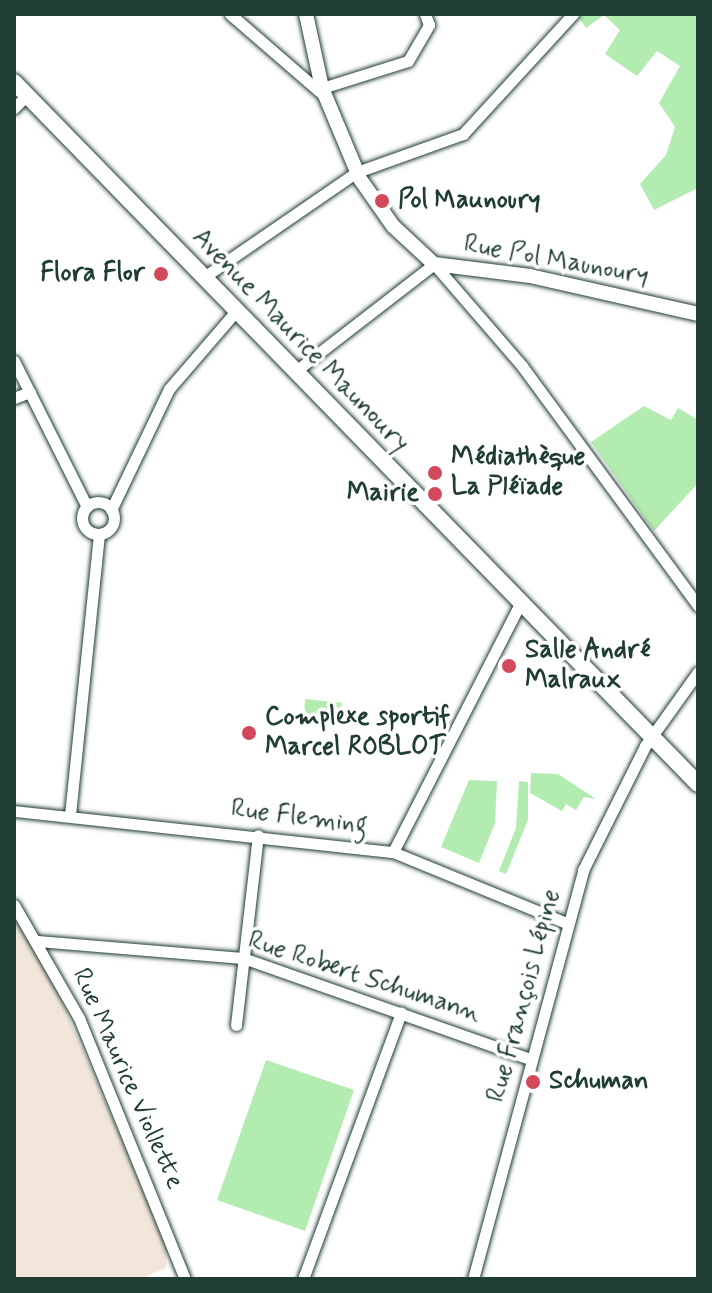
<!DOCTYPE html>
<html>
<head>
<meta charset="utf-8">
<style>
  body { margin:0 }
  #map { position:relative; width:712px; height:1293px; overflow:hidden; background:#fff; font-family:Mynerve,sans-serif }
  div>[style] { position:absolute }
  .built>* { inset:0; background:#f2e6da }
  .green>* { inset:0; background:#b3ecb0 }
  .roads { filter:drop-shadow(0 0 2px #1f3d34) drop-shadow(0 0 2px #1f3d34) }
  .minor>* { height:11px; margin:-5.5px; padding:0 5.5px; transform-origin:5.5px; border-radius:5.5px; background:#fff }
  .minor>.ring { margin:-5.5px; padding:0; box-sizing:content-box; background:none; border:11px solid #fff; border-radius:50% }
  .tertiary>* { height:14px; margin:-7px; padding:0 7px; transform-origin:7px; border-radius:7px; background:#fff }
  .secondary>* { height:16px; margin:-8px; padding:0 8px; transform-origin:8px; border-radius:8px; background:#fff }
  .dots>* { width:22px; height:22px; translate:-50% -50%; box-sizing:border-box; border:4px solid #fff; border-radius:50% }
  span { translate:-50% -50%; white-space:nowrap; text-align:center; line-height:1.15; -webkit-text-stroke:7px #fff; paint-order:stroke }
  .poi-label { font-size:26px; color:#1f3d34; font-weight:700 }
  .left { translate:0 -50%; text-align:left }
  .right { translate:-100% -50%; text-align:right }
  .street-label { font-size:26px; color:#1f3d34 }
  .frame { position:absolute; inset:0; border:16px solid #1f3d34; pointer-events:none }
</style>
</head>
<body>
<div id="map">
  <div class="built">
    <div style="clip-path:polygon(14px 914px,61px 999px,167px 1246px,166px 1268px,140px 1279px,14px 1279px)"></div>
  </div>
  <div class="green">
    <div style="clip-path:polygon(698px 14px,698px 188px,654px 210px,640px 184px,666px 155px,675px 127px,659px 103px,680px 66px,657px 51px,637px 76px,605px 54px,620px 30px,604px 15px,586px 28px,577px 15px)"></div>
    <div style="clip-path:polygon(644px 406px,671px 420px,678px 408px,698px 420px,698px 483px,654px 531px,591px 442px)"></div>
    <div style="clip-path:polygon(305px 699px,342px 703px,339px 721px,304px 716px)"></div>
    <div style="clip-path:polygon(531px 773px,558px 774px,596px 799px,584px 797px,576px 810px,566px 804px,562px 811px,530px 793px)"></div>
    <div style="clip-path:polygon(469px 780px,497px 781px,495px 823px,479px 863px,441px 847px)"></div>
    <div style="clip-path:polygon(519px 781px,528px 782px,528px 820px,506px 874px,499px 871px,516px 828px)"></div>
    <div style="clip-path:polygon(266px 1060px,354px 1090px,305px 1231px,217px 1200px)"></div>
  </div>
  <div class="roads">
    <div class="minor">
      <div style="left:230px;top:14px;width:128px;rotate:40.9deg"></div>
      <div style="left:322px;top:88px;width:90px;rotate:-17.4deg"></div>
      <div style="left:408px;top:61px;width:42px;rotate:-59.7deg"></div>
      <div style="left:429px;top:25px;width:12px;rotate:-110deg"></div>
      <div style="left:14px;top:108px;width:18px;rotate:-45deg"></div>
      <div style="left:204px;top:277px;width:186px;rotate:-34.5deg"></div>
      <div style="left:357px;top:172px;width:113px;rotate:-19.7deg"></div>
      <div style="left:463px;top:134px;width:163px;rotate:-47.5deg"></div>
      <div style="left:14px;top:361px;width:163px;rotate:63.4deg"></div>
      <div style="left:297px;top:370px;width:173px;rotate:-37.7deg"></div>
      <div style="left:434px;top:264px;width:135px;rotate:49.2deg"></div>
      <div style="left:522px;top:366px;width:298px;rotate:53.7deg"></div>
      <div style="left:14px;top:398px;width:17px;rotate:-21deg"></div>
      <div class="ring" style="left:82px;top:502px;width:21px;height:21px"></div>
      <div style="left:111px;top:510px;width:134px;rotate:-64.4deg"></div>
      <div style="left:169px;top:389px;width:104px;rotate:-49.3deg"></div>
      <div style="left:14px;top:811px;width:381px;rotate:6.2deg"></div>
      <div style="left:393px;top:852px;width:187px;rotate:22.3deg"></div>
      <div style="left:70px;top:815px;width:282px;rotate:-84.1deg"></div>
      <div style="left:393px;top:852px;width:281px;rotate:-62.9deg"></div>
      <div style="left:14px;top:905px;width:130px;rotate:60.1deg"></div>
      <div style="left:79px;top:1018px;width:282px;rotate:67.9deg"></div>
      <div style="left:37px;top:941px;width:207px;rotate:4.7deg"></div>
      <div style="left:243px;top:958px;width:304px;rotate:19.4deg"></div>
      <div style="left:236px;top:1025px;width:191px;rotate:-83.4deg"></div>
      <div style="left:303px;top:1279px;width:284px;rotate:-69.8deg"></div>
      <div style="left:473px;top:1279px;width:424px;rotate:-74.9deg"></div>
      <div style="left:583px;top:870px;width:139px;rotate:-63.4deg"></div>
      <div style="left:645px;top:746px;width:91px;rotate:-54.4deg"></div>
    </div>
    <div class="tertiary">
      <div style="left:306px;top:14px;width:76px;rotate:77.8deg"></div>
      <div style="left:322px;top:88px;width:99px;rotate:67.3deg"></div>
      <div style="left:360px;top:179px;width:57px;rotate:54.9deg"></div>
      <div style="left:393px;top:226px;width:56px;rotate:42.8deg"></div>
      <div style="left:434px;top:264px;width:97px;rotate:7.1deg"></div>
      <div style="left:530px;top:276px;width:172px;rotate:12.7deg"></div>
    </div>
    <div class="secondary">
      <div style="left:14px;top:82px;width:980px;rotate:45.74deg"></div>
    </div>
  </div>
  <div class="dots">
    <div style="left:382px;top:201px;background:#d1495b"></div>
    <div style="left:161px;top:274px;background:#d1495b"></div>
    <div style="left:435px;top:473px;background:#d1495b"></div>
    <div style="left:435px;top:494px;background:#d1495b"></div>
    <div style="left:509px;top:666px;background:#d1495b"></div>
    <div style="left:249px;top:733px;background:#d1495b"></div>
    <div style="left:533px;top:1082px;background:#d1495b"></div>
  </div>
  <div class="poi-label">
    <span class="left" style="left:398px;top:201px">Pol Maunoury</span>
    <span class="right" style="left:145px;top:274px">Flora Flor</span>
    <span class="left" style="left:451px;top:473px">Médiathèque<br>La Pléïade</span>
    <span class="right" style="left:419px;top:494px">Mairie</span>
    <span class="left" style="left:525px;top:666px">Salle André<br>Malraux</span>
    <span class="left" style="left:265px;top:733px">Complexe sportif<br>Marcel ROBLOT</span>
    <span class="left" style="left:549px;top:1082px">Schuman</span>
  </div>
  <div class="street-label">
    <span style="left:556px;top:261px;rotate:10deg">Rue Pol Maunoury</span>
    <span style="left:300px;top:341px;rotate:46deg">Avenue Maurice Maunoury</span>
    <span style="left:299px;top:818px;rotate:7deg">Rue Fleming</span>
    <span style="left:364px;top:978px;rotate:18deg">Rue Robert Schumann</span>
    <span style="left:525px;top:996px;rotate:-75deg">Rue François Lépine</span>
    <span style="left:127px;top:1079px;rotate:66deg">Rue Maurice Viollette</span>
  </div>
  <div class="frame"></div>
</div>
</body>
</html>
